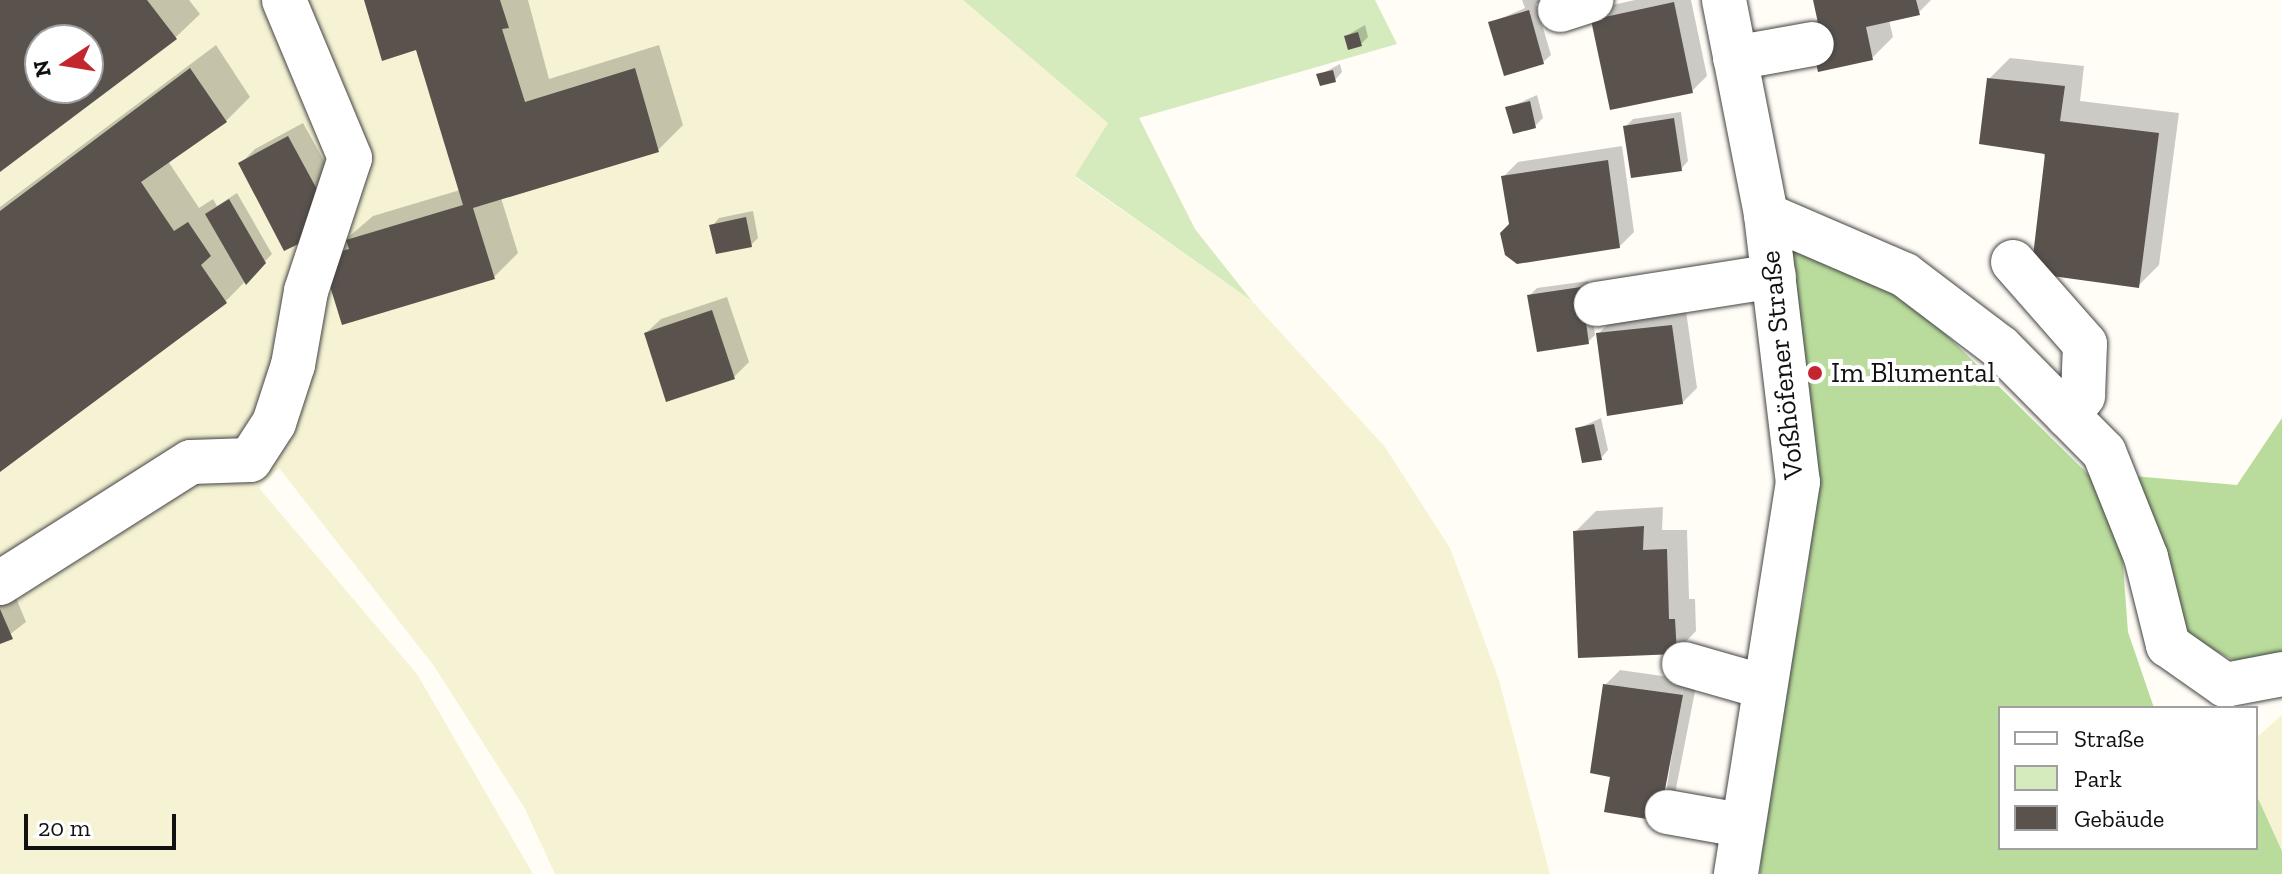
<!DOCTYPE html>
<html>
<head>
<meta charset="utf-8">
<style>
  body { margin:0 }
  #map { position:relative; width:2282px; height:874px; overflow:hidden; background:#fffdf5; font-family:"Zilla Slab",serif }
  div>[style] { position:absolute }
  .farmland>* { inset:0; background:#f6f3d4 }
  .green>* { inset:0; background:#d5ebbd }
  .forest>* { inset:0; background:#b9dc9c }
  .shadow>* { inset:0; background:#0003 }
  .building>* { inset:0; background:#5a524d }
  .roads { filter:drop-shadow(0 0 2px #444) drop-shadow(0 0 2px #444) }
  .minor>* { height:44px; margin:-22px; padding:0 22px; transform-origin:22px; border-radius:22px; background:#fff }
  .dots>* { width:22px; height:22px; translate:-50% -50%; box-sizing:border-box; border:4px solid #fff; border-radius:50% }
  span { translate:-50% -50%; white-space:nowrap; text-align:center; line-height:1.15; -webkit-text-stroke:8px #fff; paint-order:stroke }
  .street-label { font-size:28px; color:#111 }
  .poi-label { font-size:28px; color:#111 }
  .left { translate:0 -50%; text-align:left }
  .legend { position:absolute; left:1998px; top:706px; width:260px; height:144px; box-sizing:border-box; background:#fff; border:2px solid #a0a0a0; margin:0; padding:10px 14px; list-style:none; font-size:24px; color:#111 }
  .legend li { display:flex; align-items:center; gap:16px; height:40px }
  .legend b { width:40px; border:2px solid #a0a0a0 }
  .north { position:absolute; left:24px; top:24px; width:80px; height:80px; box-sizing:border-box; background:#fff; border:2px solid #a0a0a0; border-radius:50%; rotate:258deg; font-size:22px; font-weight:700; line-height:32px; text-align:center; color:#111 }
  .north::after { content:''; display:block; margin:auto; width:28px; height:36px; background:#c4262e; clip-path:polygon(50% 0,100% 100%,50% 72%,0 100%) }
  .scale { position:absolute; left:24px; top:814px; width:152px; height:36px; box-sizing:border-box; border:4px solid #111; border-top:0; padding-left:10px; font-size:24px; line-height:28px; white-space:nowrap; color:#111; -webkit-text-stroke:6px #fff; paint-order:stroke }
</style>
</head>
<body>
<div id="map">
  <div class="farmland">
    <div style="clip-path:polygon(evenodd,0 0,963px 0,1109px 123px,1075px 177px,1252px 301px,1385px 447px,1450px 548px,1499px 680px,1550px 874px,555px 874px,524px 807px,434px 666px,279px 468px,259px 488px,417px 674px,533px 874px,0 874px,0 0,40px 40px,88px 40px,88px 88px,40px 88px,40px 40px)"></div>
    <div style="clip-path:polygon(2282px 715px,2282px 851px,2256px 794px,2256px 738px)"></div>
  </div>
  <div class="green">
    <div style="clip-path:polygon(963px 0,1375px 0,1397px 44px,1139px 118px,1195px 229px,1252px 301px,1075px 176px,1108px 123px)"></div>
  </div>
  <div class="forest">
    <div style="clip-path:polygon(1792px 245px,1898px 287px,2101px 487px,2122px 552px,2128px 632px,2154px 708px,2000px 708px,2000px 848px,2256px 848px,2256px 794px,2282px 851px,2282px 874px,1760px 874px,1766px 788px,1804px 597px,1818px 482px)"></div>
    <div style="clip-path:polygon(2282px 418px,2282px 659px,2241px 664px,2187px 636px,2133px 476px,2237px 485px)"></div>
  </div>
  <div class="shadow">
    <div style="clip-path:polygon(evenodd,0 0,189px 0,200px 14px,175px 38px,0 170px,0 0,40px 40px,88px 40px,88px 88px,40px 88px,40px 40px)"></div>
    <div style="clip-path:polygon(366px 0,528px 0,549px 79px,659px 45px,683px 125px,658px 150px,501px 198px,518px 253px,494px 277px,324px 258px,373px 216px,460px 190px,418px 48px)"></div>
    <div style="clip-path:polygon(1522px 0,1549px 0,1536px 4px,1551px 55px,1543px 62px,1490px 23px,1525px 8px)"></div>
    <div style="clip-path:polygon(1635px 0,1691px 0,1707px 76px,1692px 91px,1593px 20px,1608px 6px)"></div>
    <div style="clip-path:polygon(1815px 0,1931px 0,1918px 13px,1889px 20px,1893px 37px,1872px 58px,1810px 26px,1819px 18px)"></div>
    <div style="clip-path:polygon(1365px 25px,1368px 37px,1361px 44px,1346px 36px)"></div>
    <div style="clip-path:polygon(216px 45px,250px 97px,226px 121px,168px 161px,199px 208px,213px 199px,217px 206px,237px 193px,272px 254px,225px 302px,0 470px,0 207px)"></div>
    <div style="clip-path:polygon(2010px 58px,2084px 66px,2080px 101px,2179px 113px,2159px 265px,2138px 286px,1989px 79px)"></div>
    <div style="clip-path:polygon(1340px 64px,1342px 72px,1335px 80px,1319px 75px)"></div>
    <div style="clip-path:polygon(1537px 95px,1543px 118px,1535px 126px,1508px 108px)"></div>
    <div style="clip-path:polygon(1681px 112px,1688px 161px,1681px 169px,1625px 127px,1633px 119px)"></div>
    <div style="clip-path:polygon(303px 123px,339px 188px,329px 219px,240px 164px,255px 149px)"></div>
    <div style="clip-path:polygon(1622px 146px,1634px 232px,1619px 247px,1511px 225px,1503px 177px,1518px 162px)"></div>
    <div style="clip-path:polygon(753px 211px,758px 238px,751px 245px,712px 226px,719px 218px)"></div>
    <div style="clip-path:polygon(1588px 281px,1595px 335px,1588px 342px,1529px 296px,1537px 288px)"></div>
    <div style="clip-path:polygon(727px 297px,749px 362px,734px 377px,646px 333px,661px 319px)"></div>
    <div style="clip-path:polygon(1686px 311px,1697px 388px,1682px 403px,1598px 334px,1613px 319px)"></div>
    <div style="clip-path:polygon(1601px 418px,1608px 450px,1601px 458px,1577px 429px)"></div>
    <div style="clip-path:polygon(1663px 507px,1662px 530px,1687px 530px,1689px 599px,1695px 599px,1696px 631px,1676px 652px,1575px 532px,1596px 511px)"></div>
    <div style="clip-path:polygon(14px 593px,26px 622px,0 642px,0 599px)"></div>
    <div style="clip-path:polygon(evenodd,1620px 670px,1697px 681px,1673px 804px,1658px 819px,1607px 810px,1612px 776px,1592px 772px,1605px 685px,1620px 670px,1683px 685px,1664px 805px,1660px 805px,1683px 685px)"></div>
  </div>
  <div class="building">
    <div style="clip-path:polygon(evenodd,0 0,147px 0,177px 39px,0 172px,0 0,40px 40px,88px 40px,88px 88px,40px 88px,40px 40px)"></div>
    <div style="clip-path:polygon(364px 0,500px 0,509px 28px,502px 29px,525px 102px,635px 68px,659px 152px,473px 208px,495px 279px,342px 325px,321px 257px,349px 249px,346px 240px,463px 205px,416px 50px,382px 61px)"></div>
    <div style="clip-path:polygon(1813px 0,1916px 0,1920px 15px,1866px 27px,1873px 60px,1818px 72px,1808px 26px,1818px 23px)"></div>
    <div style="clip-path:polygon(1674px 2px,1693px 93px,1610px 110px,1591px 20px)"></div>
    <div style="clip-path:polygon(1529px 10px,1544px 64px,1504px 76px,1488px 22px)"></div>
    <div style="clip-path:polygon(1358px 32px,1362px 46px,1348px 50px,1344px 36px)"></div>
    <div style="clip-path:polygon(190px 68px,227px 122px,141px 182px,174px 231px,188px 222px,211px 256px,201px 265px,227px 303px,0 472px,0 211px)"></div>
    <div style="clip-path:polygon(1333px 70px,1336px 82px,1320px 86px,1316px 74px)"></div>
    <div style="clip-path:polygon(1987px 78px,2065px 86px,2060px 121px,2159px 133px,2139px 288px,2031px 273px,2045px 154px,1979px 144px)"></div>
    <div style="clip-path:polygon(1530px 101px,1536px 128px,1513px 134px,1505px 107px)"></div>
    <div style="clip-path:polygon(1674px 118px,1682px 171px,1631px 178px,1623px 126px)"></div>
    <div style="clip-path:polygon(288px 136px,325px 204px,315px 236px,284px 251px,238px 163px)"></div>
    <div style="clip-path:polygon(1608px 160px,1620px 248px,1517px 264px,1505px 255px,1500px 233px,1509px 224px,1501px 176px)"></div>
    <div style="clip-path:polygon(229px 199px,266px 263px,246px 285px,205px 214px)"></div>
    <div style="clip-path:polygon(746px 217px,752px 247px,716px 254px,709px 225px)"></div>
    <div style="clip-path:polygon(1581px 287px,1589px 344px,1537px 352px,1527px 295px)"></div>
    <div style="clip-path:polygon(712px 310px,735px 379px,666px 402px,644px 333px)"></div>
    <div style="clip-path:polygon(1672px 325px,1683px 404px,1607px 416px,1596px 333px)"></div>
    <div style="clip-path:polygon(1594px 424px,1602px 460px,1582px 463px,1575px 428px)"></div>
    <div style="clip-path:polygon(1644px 526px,1643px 550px,1667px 549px,1669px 619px,1675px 619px,1677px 654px,1578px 658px,1573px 531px)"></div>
    <div style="clip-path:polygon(0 609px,13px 639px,0 644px)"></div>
    <div style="clip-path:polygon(1603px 684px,1683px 695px,1659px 821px,1604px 812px,1610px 777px,1590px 773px)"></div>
  </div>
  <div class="roads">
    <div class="minor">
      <div style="left:1724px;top:0;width:219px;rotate:78.9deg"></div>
      <div style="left:1766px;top:215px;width:269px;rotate:83.2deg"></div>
      <div style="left:1798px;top:482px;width:397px;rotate:99deg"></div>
      <div style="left:1560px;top:10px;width:33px;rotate:-18deg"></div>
      <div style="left:1735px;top:58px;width:78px;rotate:-10.3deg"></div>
      <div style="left:1766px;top:215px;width:151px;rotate:23.3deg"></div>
      <div style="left:1905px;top:275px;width:119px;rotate:37.2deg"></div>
      <div style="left:2000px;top:347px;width:148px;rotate:45.3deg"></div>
      <div style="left:2104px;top:452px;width:113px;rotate:68.2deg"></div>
      <div style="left:2146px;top:557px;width:91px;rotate:76deg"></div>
      <div style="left:2168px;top:645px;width:70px;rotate:35.1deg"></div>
      <div style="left:2225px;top:685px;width:58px;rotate:-10.9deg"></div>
      <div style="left:2013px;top:262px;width:109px;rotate:48.7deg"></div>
      <div style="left:2085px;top:344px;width:52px;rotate:92.2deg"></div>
      <div style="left:2083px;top:396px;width:25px;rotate:127deg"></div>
      <div style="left:1596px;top:304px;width:180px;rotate:-8.9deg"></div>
      <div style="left:0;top:583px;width:226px;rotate:-32.4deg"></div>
      <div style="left:191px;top:462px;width:59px;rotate:-1.9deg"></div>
      <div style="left:250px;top:460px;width:44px;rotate:-57deg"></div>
      <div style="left:274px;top:423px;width:61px;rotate:-71.9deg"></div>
      <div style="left:293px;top:365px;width:75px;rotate:-80deg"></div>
      <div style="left:306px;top:291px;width:140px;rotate:-71.7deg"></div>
      <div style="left:350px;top:158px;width:171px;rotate:-112.7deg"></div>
      <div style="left:1684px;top:664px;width:83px;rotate:16deg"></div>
      <div style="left:1667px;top:812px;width:75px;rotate:10deg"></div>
    </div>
  </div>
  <div class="dots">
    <div style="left:1815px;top:373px;background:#c4262e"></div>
  </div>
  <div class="street-label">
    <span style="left:1782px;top:365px;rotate:-96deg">Voßhöfener Straße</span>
  </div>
  <div class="poi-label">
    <span class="left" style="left:1831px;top:373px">Im Blumental</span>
  </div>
  <ul class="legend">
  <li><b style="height:10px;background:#fff"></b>Straße</li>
  <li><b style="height:22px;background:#d5ebbd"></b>Park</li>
  <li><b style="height:22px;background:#5a524d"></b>Gebäude</li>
  </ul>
  <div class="north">N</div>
  <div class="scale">20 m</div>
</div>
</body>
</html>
